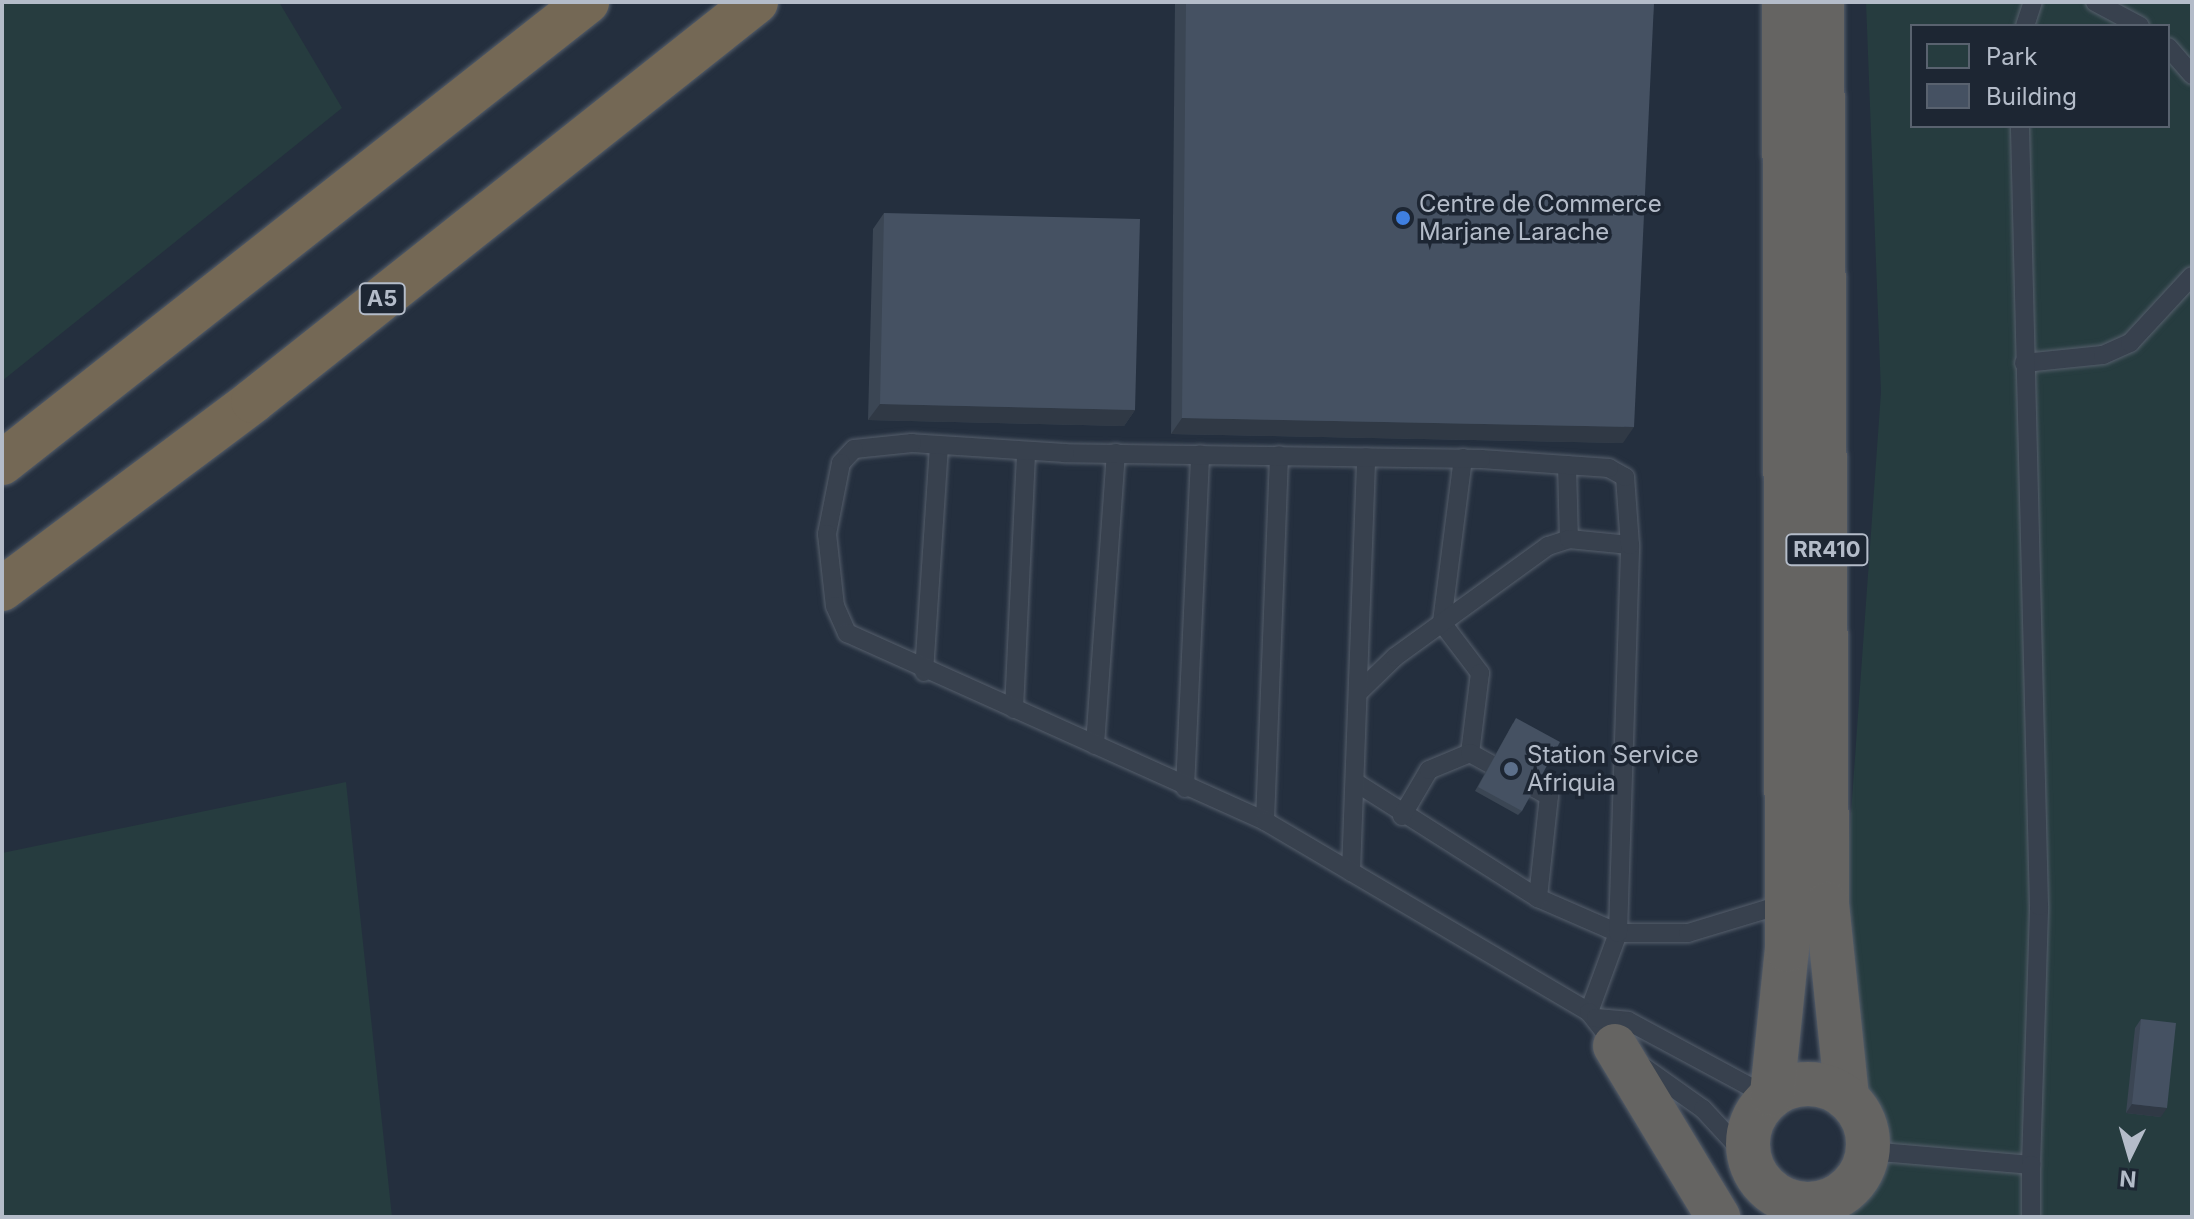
<!DOCTYPE html>
<html>
<head>
<meta charset="utf-8">
<style>
  body { margin:0 }
  #map { position:relative; width:2194px; height:1219px; overflow:hidden; background:#242f3e; font-family:Inter,sans-serif }
  div>[style] { position:absolute }
  .green>* { inset:0; background:#263c3f }
  .roads { filter:drop-shadow(0 0 2px #565f6c) drop-shadow(0 0 2px #565f6c) }
  .service>* { height:18px; margin:-9px; padding:0 9px; transform-origin:9px; border-radius:9px; background:#38414e }
  .trunk>* { height:44px; margin:-22px; padding:0 22px; transform-origin:22px; border-radius:22px; background:#656462 }
  .trunk>.ring { margin:-22px; padding:0; box-sizing:content-box; background:none; border:44px solid #656462; border-radius:50% }
  .motorway>* { height:44px; margin:-22px; padding:0 22px; transform-origin:22px; border-radius:22px; background:#746855 }
  .wall>* { inset:0; background:#3b4654 }
  .shaded-wall>* { inset:0; background:#303945 }
  .building>* { inset:0; background:#455162 }
  .dots>* { width:22px; height:22px; translate:-50% -50%; box-sizing:border-box; border:4px solid #1d2633; border-radius:50% }
  span { translate:-50% -50%; white-space:nowrap; text-align:center; line-height:1.15; -webkit-text-stroke:7px #1d2633; paint-order:stroke }
  .shield-label span { padding:2px 6px; background:#1d2633; border:2px solid; border-radius:6px; -webkit-text-stroke-width:0 }
  .shield-label { font-size:22px; color:#b4bcc9; font-weight:700 }
  .poi-label { font-size:24px; color:#b4bcc9 }
  .left { translate:0 -50%; text-align:left }
  .frame { position:absolute; inset:0; border:4px solid #b4bcc9; pointer-events:none }
  .legend { position:absolute; left:1910px; top:24px; width:260px; height:104px; box-sizing:border-box; background:#1d2633; border:2px solid #59626f; margin:0; padding:10px 14px; list-style:none; font-size:24px; color:#b4bcc9 }
  .legend li { display:flex; align-items:center; gap:16px; height:40px }
  .legend b { width:40px; border:2px solid #59626f }
  .north { position:absolute; left:2090px; top:1115px; width:80px; height:80px; -webkit-text-stroke:6px #1d2633; paint-order:stroke; rotate:185deg; font-size:22px; font-weight:700; line-height:32px; text-align:center; color:#b4bcc9 }
  .north::after { content:''; display:block; margin:auto; width:28px; height:36px; background:#b4bcc9; clip-path:polygon(50% 0,100% 100%,50% 72%,0 100%) }
</style>
</head>
<body>
<div id="map">
  <div class="green">
    <div style="clip-path:polygon(2px 2px,279px 2px,342px 108px,2px 381px)"></div>
    <div style="clip-path:polygon(evenodd,1866px 2px,2192px 2px,2192px 1217px,1851px 1217px,1840px 968px,1881px 392px,1866px 2px,1912px 26px,2168px 26px,2168px 126px,1912px 126px,1912px 26px)"></div>
    <div style="clip-path:polygon(346px 782px,392px 1217px,2px 1217px,2px 853px)"></div>
  </div>
  <div class="roads">
    <div class="service">
      <div style="left:2095px;top:2px;width:51px;rotate:28.1deg"></div>
      <div style="left:2025px;top:26px;width:25px;rotate:-72deg"></div>
      <div style="left:2168px;top:47px;width:37px;rotate:49deg"></div>
      <div style="left:2024px;top:363px;width:79px;rotate:-5.8deg"></div>
      <div style="left:2103px;top:355px;width:30px;rotate:-24deg"></div>
      <div style="left:2130px;top:343px;width:91px;rotate:-47.2deg"></div>
      <div style="left:1463px;top:458px;width:166px;rotate:97.3deg"></div>
      <div style="left:1442px;top:623px;width:63px;rotate:52.8deg"></div>
      <div style="left:1480px;top:673px;width:81px;rotate:97.1deg"></div>
      <div style="left:1567px;top:465px;width:74px;rotate:88.5deg"></div>
      <div style="left:924px;top:672px;width:225px;rotate:-86.2deg"></div>
      <div style="left:1358px;top:693px;width:52px;rotate:-44.2deg"></div>
      <div style="left:1395px;top:657px;width:189px;rotate:-36deg"></div>
      <div style="left:1548px;top:546px;width:22px;rotate:-18deg"></div>
      <div style="left:1569px;top:539px;width:61px;rotate:5.6deg"></div>
      <div style="left:1014px;top:709px;width:257px;rotate:-87.3deg"></div>
      <div style="left:1095px;top:745px;width:293px;rotate:-85.9deg"></div>
      <div style="left:1355px;top:782px;width:217px;rotate:32.4deg"></div>
      <div style="left:1538px;top:898px;width:87px;rotate:23.6deg"></div>
      <div style="left:1618px;top:933px;width:70px"></div>
      <div style="left:1688px;top:933px;width:103px;rotate:-16.9deg"></div>
      <div style="left:1185px;top:788px;width:334px;rotate:-87.4deg"></div>
      <div style="left:1402px;top:816px;width:53px;rotate:-59.6deg"></div>
      <div style="left:1429px;top:770px;width:44px;rotate:-22.5deg"></div>
      <div style="left:1470px;top:753px;width:90px;rotate:28.6deg"></div>
      <div style="left:1549px;top:796px;width:103px;rotate:96.2deg"></div>
      <div style="left:1265px;top:821px;width:366px;rotate:-87.8deg"></div>
      <div style="left:1351px;top:872px;width:415px;rotate:-87.9deg"></div>
      <div style="left:1589px;top:1012px;width:84px;rotate:-69.8deg"></div>
      <div style="left:1618px;top:933px;width:388px;rotate:-88.2deg"></div>
      <div style="left:1630px;top:545px;width:68px;rotate:-94.2deg"></div>
      <div style="left:1625px;top:477px;width:18px;rotate:-151deg"></div>
      <div style="left:1609px;top:468px;width:128px;rotate:-176deg"></div>
      <div style="left:1481px;top:459px;width:416px;rotate:-179.2deg"></div>
      <div style="left:1065px;top:453px;width:153px;rotate:-176.3deg"></div>
      <div style="left:912px;top:443px;width:58px;rotate:174.1deg"></div>
      <div style="left:854px;top:449px;width:19px;rotate:133deg"></div>
      <div style="left:841px;top:463px;width:72px;rotate:101.2deg"></div>
      <div style="left:827px;top:534px;width:72px;rotate:83.7deg"></div>
      <div style="left:835px;top:606px;width:30px;rotate:66deg"></div>
      <div style="left:847px;top:633px;width:458px;rotate:24.2deg"></div>
      <div style="left:1265px;top:821px;width:376px;rotate:30.5deg"></div>
      <div style="left:1589px;top:1012px;width:46px;rotate:52.1deg"></div>
      <div style="left:1596px;top:1018px;width:32px;rotate:5deg"></div>
      <div style="left:1628px;top:1021px;width:160px;rotate:28.3deg"></div>
      <div style="left:1641px;top:1065px;width:76px;rotate:35.4deg"></div>
      <div style="left:1703px;top:1109px;width:69px;rotate:47.3deg"></div>
      <div style="left:1869px;top:1151px;width:163px;rotate:4.9deg"></div>
      <div style="left:2031px;top:1165px;width:259px;rotate:-88.2deg"></div>
      <div style="left:2039px;top:906px;width:780px;rotate:-91.4deg"></div>
      <div style="left:2031px;top:1165px;width:52px;rotate:90deg"></div>
    </div>
    <div class="trunk">
      <div style="left:1822px;top:2px;width:902px;rotate:89.68deg"></div>
      <div style="left:1827px;top:904px;width:193px;rotate:84.1deg"></div>
      <div style="left:1615px;top:1046px;width:200px;rotate:58.9deg"></div>
      <div class="ring" style="left:1748px;top:1084px;width:76px;height:76px"></div>
      <div style="left:1772px;top:1094px;width:145px;rotate:-84.1deg"></div>
      <div style="left:1787px;top:950px;width:948px;rotate:-90.18deg"></div>
    </div>
    <div class="motorway">
      <div style="left:2px;top:463px;width:745px;rotate:-38.24deg"></div>
      <div style="left:2px;top:589px;width:314px;rotate:-36.8deg"></div>
      <div style="left:253px;top:401px;width:642px;rotate:-38.42deg"></div>
    </div>
  </div>
  <div class="wall">
    <div style="clip-path:polygon(1175px 2px,1654px 2px,1623px 443px,1171px 434px)"></div>
    <div style="clip-path:polygon(884px 213px,1135px 410px,1124px 426px,868px 420px,873px 229px)"></div>
    <div style="clip-path:polygon(1513px 723px,1522px 811px,1518px 815px,1475px 791px)"></div>
    <div style="clip-path:polygon(2141px 1019px,2161px 1117px,2126px 1113px,2135px 1028px)"></div>
  </div>
  <div class="shaded-wall">
    <div style="clip-path:polygon(880px 404px,1135px 410px,1124px 426px,868px 420px)"></div>
    <div style="clip-path:polygon(1182px 418px,1634px 427px,1623px 443px,1171px 434px)"></div>
    <div style="clip-path:polygon(2132px 1104px,2167px 1108px,2161px 1117px,2126px 1113px)"></div>
  </div>
  <div class="building">
    <div style="clip-path:polygon(1186px 2px,1654px 2px,1634px 427px,1182px 418px)"></div>
    <div style="clip-path:polygon(884px 213px,1140px 219px,1135px 410px,880px 404px)"></div>
    <div style="clip-path:polygon(1516px 718px,1560px 742px,1522px 811px,1478px 787px)"></div>
    <div style="clip-path:polygon(2141px 1019px,2176px 1023px,2167px 1108px,2132px 1104px)"></div>
  </div>
  <div class="dots">
    <div style="left:1403px;top:218px;background:#3f7fe0"></div>
    <div style="left:1511px;top:769px;background:#5c6f8a"></div>
  </div>
  <div class="shield-label">
    <span style="left:382px;top:299px">A5</span>
    <span style="left:1827px;top:550px">RR410</span>
  </div>
  <div class="poi-label">
    <span class="left" style="left:1419px;top:218px">Centre de Commerce<br>Marjane Larache</span>
    <span class="left" style="left:1527px;top:769px">Station Service<br>Afriquia</span>
  </div>
  <div class="frame"></div>
  <ul class="legend">
  <li><b style="height:22px;background:#263c3f"></b>Park</li>
  <li><b style="height:22px;background:#455162"></b>Building</li>
  </ul>
  <div class="north">N</div>
</div>
</body>
</html>
